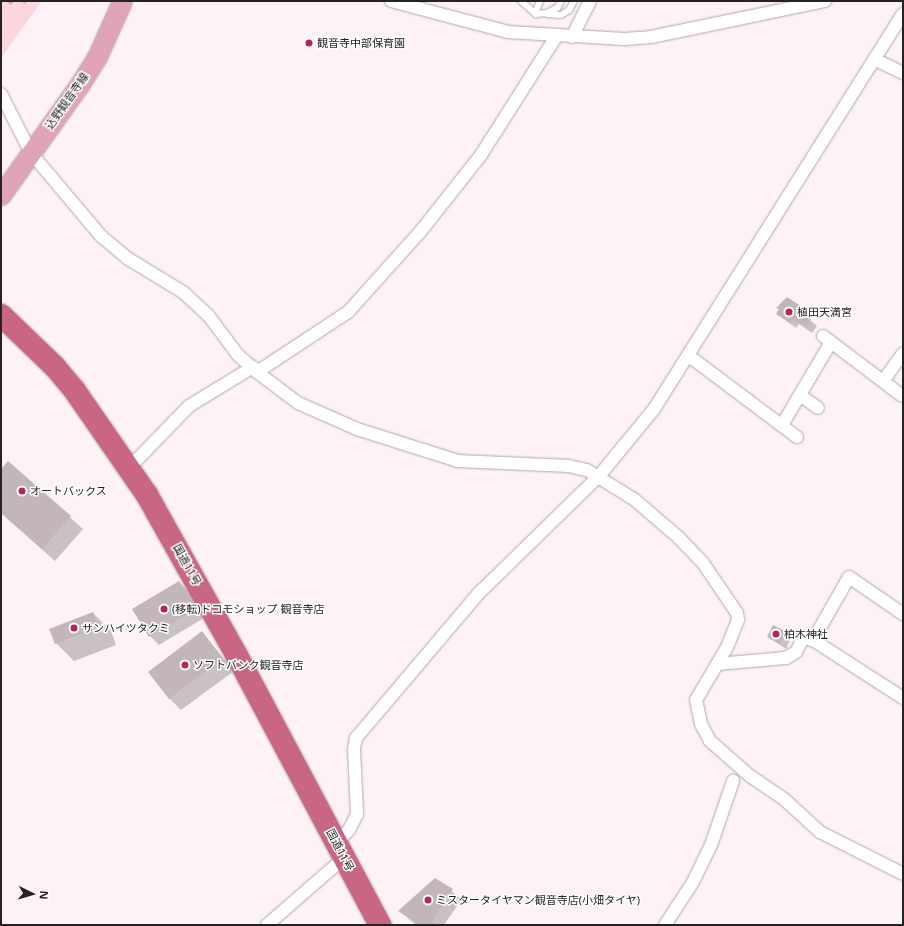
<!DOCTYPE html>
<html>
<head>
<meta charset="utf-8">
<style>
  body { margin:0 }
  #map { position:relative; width:904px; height:926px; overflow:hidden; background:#fdf2f5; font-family:"Noto Sans","Noto Sans JP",sans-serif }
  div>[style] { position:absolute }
  .green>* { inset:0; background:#fad6de }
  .shadow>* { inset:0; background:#0003 }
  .building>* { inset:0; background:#c3b6b8 }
  .roads { filter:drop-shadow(0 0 1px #b3a7a9) drop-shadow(0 0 1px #b3a7a9) }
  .lane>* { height:6px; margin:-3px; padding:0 3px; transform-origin:3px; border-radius:3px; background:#fff }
  .street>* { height:12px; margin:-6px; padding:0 6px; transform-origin:6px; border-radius:6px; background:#fff }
  .primary>* { height:19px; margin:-9.5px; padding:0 9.5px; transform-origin:9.5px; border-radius:9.5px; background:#dfa4b5 }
  .highway>* { height:22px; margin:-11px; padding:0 11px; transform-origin:11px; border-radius:11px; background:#c96783 }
  .dots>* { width:11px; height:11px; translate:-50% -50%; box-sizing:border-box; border:2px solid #fff; border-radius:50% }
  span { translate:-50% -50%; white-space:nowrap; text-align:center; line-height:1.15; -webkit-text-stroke:3px #fff; paint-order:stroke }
  .poi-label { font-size:11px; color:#262122 }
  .left { translate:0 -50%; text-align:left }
  .street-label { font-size:11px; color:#262122 }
  .frame { position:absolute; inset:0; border:2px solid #262122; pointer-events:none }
  .north { position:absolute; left:12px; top:874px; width:40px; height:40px; -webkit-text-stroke:3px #fff; paint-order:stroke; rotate:95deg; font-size:11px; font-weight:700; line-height:16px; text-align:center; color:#262122 }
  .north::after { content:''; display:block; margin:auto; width:14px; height:18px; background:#262122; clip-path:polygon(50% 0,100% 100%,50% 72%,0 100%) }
</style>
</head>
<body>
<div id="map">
  <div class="green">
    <div style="clip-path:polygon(1px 1px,42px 1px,1px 58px)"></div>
  </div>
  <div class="shadow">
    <div style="clip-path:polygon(6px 1px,14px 1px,11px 5px)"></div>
    <div style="clip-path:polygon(21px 1px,27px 1px,25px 4px)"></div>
    <div style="clip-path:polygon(782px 301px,800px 307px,806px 313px,804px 315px,817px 326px,812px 333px,799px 324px,796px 328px,777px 314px)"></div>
    <div style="clip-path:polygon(8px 462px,83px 529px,55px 561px,1px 513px,1px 471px)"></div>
    <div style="clip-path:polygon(179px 582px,188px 591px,204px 618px,159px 645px,150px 636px)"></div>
    <div style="clip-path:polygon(93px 613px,111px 631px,116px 645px,74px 661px,56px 643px)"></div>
    <div style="clip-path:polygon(773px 626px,791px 638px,786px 649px,768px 637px)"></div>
    <div style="clip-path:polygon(202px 632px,234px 671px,181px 710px,169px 698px)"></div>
    <div style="clip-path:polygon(435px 879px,462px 899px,444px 925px,416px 925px,399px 911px)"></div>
  </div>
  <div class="building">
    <div style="clip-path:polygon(787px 297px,801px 306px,798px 310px,811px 319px,806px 327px,793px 319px,790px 323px,776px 314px,779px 309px,776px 308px)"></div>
    <div style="clip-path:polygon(8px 461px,71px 516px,42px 549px,1px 513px,1px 469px)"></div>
    <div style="clip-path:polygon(179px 581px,196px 609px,149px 637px,132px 609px)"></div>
    <div style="clip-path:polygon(93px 612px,99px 627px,55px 644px,49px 629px)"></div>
    <div style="clip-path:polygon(773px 625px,785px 631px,780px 644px,767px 637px)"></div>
    <div style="clip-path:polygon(202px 631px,222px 658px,169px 699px,148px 672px)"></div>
    <div style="clip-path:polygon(435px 878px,453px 889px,433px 919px,433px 925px,421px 925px,398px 911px)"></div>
  </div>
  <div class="roads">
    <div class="lane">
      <div style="left:521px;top:1px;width:20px;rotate:41deg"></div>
      <div style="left:536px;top:14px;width:11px;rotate:-5deg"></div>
      <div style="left:547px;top:13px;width:11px;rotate:-27deg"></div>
      <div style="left:557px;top:8px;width:8px;rotate:-60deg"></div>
      <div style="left:535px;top:13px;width:13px;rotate:-67deg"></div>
      <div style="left:547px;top:14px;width:14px;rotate:4deg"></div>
      <div style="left:561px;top:15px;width:9px;rotate:-32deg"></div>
      <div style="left:569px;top:10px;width:10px;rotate:-61deg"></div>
    </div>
    <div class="street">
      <div style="left:391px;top:1px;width:121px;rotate:14.8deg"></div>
      <div style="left:508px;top:32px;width:116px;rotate:3.5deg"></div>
      <div style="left:624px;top:39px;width:27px;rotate:-4deg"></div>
      <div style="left:651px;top:37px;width:178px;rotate:-11.7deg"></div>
      <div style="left:572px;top:37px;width:40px;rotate:-63.4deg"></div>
      <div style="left:874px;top:59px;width:32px;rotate:26deg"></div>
      <div style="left:1px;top:94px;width:66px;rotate:63deg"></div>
      <div style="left:31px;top:153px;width:109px;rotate:49.9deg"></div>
      <div style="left:101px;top:236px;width:34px;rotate:40deg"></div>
      <div style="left:127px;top:258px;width:66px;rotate:31.3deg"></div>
      <div style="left:183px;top:292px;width:34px;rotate:43deg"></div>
      <div style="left:208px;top:315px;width:50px;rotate:53.1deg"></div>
      <div style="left:238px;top:355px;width:25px;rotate:42deg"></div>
      <div style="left:257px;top:372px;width:51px;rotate:37.1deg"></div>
      <div style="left:298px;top:403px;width:64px;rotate:23.8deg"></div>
      <div style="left:357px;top:429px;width:106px;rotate:17.6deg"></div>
      <div style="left:458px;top:461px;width:111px;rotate:2.6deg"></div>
      <div style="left:569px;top:466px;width:18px;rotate:13deg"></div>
      <div style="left:587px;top:470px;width:57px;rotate:32deg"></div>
      <div style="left:635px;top:500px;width:57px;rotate:40.7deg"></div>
      <div style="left:678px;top:537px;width:36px;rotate:46deg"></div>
      <div style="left:703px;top:563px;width:60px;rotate:55.8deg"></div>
      <div style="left:737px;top:613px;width:7px;rotate:82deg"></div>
      <div style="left:738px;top:620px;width:31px;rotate:112deg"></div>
      <div style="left:726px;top:649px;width:59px;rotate:120.5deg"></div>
      <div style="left:696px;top:700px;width:25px;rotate:78deg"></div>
      <div style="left:701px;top:724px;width:19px;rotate:62deg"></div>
      <div style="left:710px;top:741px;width:53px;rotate:41.2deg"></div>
      <div style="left:750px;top:776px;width:41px;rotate:34.1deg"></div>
      <div style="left:784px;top:799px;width:49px;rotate:42.5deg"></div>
      <div style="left:820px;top:832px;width:93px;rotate:26.8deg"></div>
      <div style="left:823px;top:336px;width:98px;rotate:37.1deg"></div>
      <div style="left:689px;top:356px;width:135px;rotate:36.9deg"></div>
      <div style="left:257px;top:372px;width:109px;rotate:-33.4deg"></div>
      <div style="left:348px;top:312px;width:108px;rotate:-48deg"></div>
      <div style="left:420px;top:232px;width:98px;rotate:-51.6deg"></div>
      <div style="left:481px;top:155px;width:140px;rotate:-57.6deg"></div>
      <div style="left:883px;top:381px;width:34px;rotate:-54deg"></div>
      <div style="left:800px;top:395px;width:22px;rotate:36deg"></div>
      <div style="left:782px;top:425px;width:96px;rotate:-59.4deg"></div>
      <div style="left:129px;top:468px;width:86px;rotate:-45.9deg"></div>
      <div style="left:189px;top:406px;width:75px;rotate:-31.4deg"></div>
      <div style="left:903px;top:614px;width:65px;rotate:-145.6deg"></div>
      <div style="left:849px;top:577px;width:73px;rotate:119.7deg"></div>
      <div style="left:813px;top:640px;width:107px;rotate:32.8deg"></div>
      <div style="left:717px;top:664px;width:69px;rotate:-5deg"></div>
      <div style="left:786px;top:658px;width:12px;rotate:-31deg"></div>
      <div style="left:796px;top:652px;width:16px;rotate:-63deg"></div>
      <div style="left:803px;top:638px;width:10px;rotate:11deg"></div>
      <div style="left:336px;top:843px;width:18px;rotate:-45deg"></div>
      <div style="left:349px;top:830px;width:18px;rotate:-63deg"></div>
      <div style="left:357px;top:814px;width:65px;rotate:-92.6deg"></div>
      <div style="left:354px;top:749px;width:11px;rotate:-80deg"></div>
      <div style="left:356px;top:738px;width:192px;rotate:-49.7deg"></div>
      <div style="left:480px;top:592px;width:166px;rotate:-44.3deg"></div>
      <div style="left:599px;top:476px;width:87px;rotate:-50.6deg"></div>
      <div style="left:654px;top:409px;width:467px;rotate:-57.8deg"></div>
      <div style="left:267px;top:925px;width:102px;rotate:-41deg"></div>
      <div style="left:665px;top:925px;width:51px;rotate:-56.9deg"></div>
      <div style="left:693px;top:882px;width:41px;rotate:-64.1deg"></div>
      <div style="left:711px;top:845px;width:68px;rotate:-71deg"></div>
    </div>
    <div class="primary">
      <div style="left:1px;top:195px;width:136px;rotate:-54.6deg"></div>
      <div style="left:80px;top:84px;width:32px;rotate:-58deg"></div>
      <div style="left:97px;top:57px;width:61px;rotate:-65.9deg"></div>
    </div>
    <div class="highway">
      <div style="left:1px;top:315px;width:75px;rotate:43.9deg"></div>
      <div style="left:55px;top:367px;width:31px;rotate:50deg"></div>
      <div style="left:75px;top:391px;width:126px;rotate:55.3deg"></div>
      <div style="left:147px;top:495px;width:184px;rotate:60.8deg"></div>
      <div style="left:237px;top:656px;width:305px;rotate:62deg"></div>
    </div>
  </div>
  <div class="dots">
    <div style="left:309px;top:43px;background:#b3255c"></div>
    <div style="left:789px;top:312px;background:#b3255c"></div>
    <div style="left:22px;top:491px;background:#b3255c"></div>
    <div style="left:164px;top:609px;background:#b3255c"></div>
    <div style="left:74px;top:628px;background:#b3255c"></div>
    <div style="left:776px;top:634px;background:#b3255c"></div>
    <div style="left:185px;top:665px;background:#b3255c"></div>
    <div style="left:428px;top:900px;background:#b3255c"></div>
  </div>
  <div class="poi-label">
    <span class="left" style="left:317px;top:43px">観音寺中部保育園</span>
    <span class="left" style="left:797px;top:312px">植田天満宮</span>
    <span class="left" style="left:30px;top:491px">オートバックス</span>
    <span class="left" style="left:172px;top:609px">(移転)ドコモショップ 観音寺店</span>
    <span class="left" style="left:82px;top:628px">サンハイツタクミ</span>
    <span class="left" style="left:784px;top:634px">柏木神社</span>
    <span class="left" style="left:193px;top:665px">ソフトバンク観音寺店</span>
    <span class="left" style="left:436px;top:900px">ミスタータイヤマン観音寺店(小畑タイヤ)</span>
  </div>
  <div class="street-label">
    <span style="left:67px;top:101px;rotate:-55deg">込野観音寺線</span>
    <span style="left:187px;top:565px;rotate:61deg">国道11号</span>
    <span style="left:340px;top:850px;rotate:62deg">国道11号</span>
  </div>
  <div class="frame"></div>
  <div class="north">N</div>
</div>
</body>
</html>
